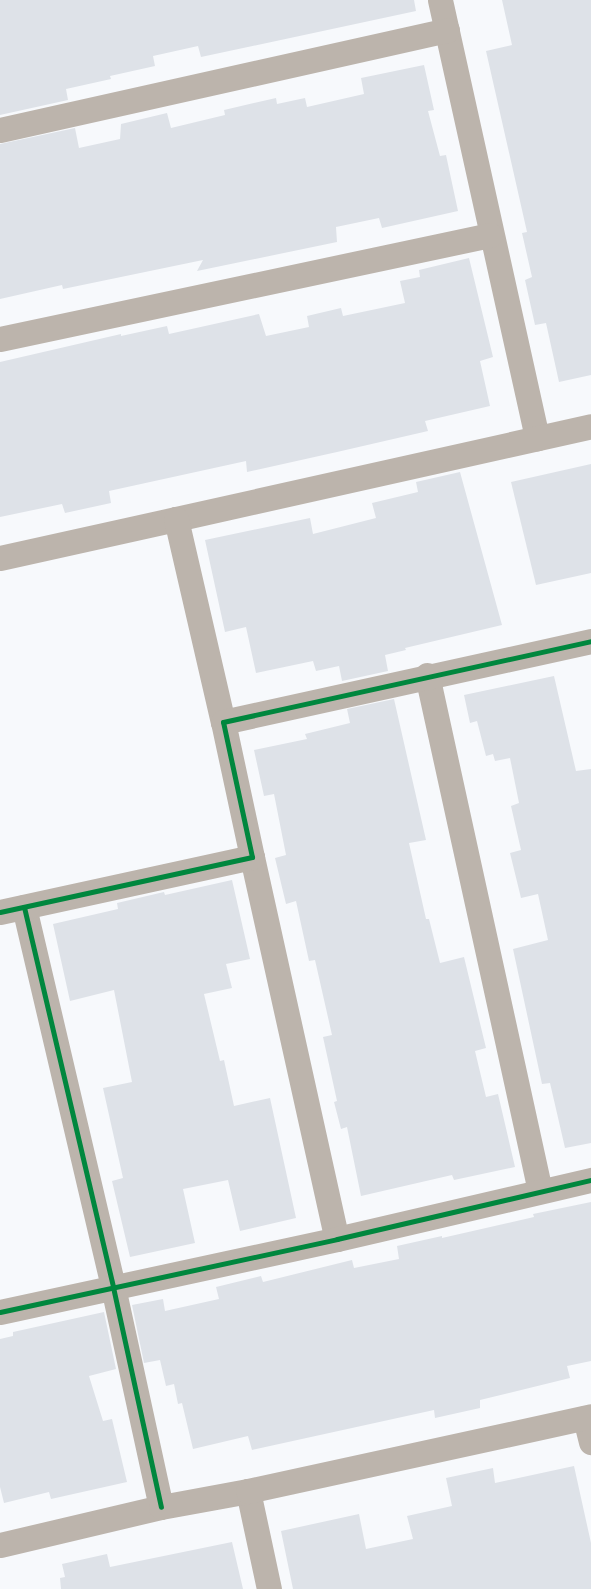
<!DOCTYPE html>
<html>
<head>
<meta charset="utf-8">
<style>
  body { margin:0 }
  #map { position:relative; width:591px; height:1589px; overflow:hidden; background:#f7f9fc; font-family:Figtree,sans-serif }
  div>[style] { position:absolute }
  .building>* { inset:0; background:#dee2e8 }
  .street>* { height:25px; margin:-12.5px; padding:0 12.5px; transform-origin:12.5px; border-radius:12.5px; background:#bcb4ac }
  .cycleway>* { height:5px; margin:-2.5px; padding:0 2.5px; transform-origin:2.5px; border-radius:2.5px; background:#00873e }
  span { translate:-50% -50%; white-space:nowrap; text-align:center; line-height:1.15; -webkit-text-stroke:4px #f6f9fd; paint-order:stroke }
</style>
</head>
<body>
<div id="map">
  <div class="building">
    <div style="clip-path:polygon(0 0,414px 0,416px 11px,201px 57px,198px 46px,153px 56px,155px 66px,110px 76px,111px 79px,66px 89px,68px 100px,0 115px)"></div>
    <div style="clip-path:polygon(502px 0,591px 0,591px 375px,559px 382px,546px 323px,535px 325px,525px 280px,532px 277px,522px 233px,527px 232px,486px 51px,512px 45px)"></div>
    <div style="clip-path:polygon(424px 65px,434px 110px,428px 111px,440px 156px,446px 155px,458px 211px,382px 228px,379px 218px,336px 227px,337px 242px,197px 271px,203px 260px,63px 289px,62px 285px,0 299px,0 144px,75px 128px,79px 148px,120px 139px,121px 124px,167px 113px,171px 128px,225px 115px,224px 110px,276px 98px,277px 104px,305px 98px,307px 107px,364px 94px,361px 78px)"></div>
    <div style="clip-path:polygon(469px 258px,493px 357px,480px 361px,490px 406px,425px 421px,428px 431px,337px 452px,247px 472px,246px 461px,109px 491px,111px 503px,65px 513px,62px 504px,0 517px,0 362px,121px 334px,121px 336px,167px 326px,169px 334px,259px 314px,266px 336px,309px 327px,307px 316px,341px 308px,343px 316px,405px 303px,400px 281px,420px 277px,419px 270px)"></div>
    <div style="clip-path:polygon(591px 464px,591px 573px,536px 585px,511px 482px)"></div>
    <div style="clip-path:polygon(460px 472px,502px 625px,405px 648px,406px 650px,385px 655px,388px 671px,342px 681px,339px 666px,316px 671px,313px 661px,256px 673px,246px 627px,225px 632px,205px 540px,310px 518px,313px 534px,376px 518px,372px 503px,418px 492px,416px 482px)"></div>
    <div style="clip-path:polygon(554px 676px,576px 771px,591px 769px,591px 1143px,565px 1148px,550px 1083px,542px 1084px,513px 949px,548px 940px,538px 894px,521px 898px,510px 853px,521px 850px,511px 806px,519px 803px,510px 758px,495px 761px,493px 754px,486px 756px,477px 721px,470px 723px,464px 695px)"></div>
    <div style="clip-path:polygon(394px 699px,426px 840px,409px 843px,426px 919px,429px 919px,440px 963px,464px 957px,486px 1048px,475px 1051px,486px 1097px,498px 1094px,515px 1167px,454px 1180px,452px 1175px,361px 1196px,347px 1127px,341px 1129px,334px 1102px,337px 1101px,323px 1037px,332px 1035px,315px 960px,309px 961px,296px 901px,286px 904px,275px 858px,286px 855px,274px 794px,264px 796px,254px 750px,307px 739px,305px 734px,350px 723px,347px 709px)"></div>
    <div style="clip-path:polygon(232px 880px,250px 959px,226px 964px,232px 988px,204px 994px,220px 1061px,224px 1060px,234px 1106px,270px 1098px,296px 1218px,240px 1231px,228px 1180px,183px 1189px,195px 1243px,130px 1257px,112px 1181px,123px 1178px,103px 1088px,132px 1082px,114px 990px,70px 1001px,53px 924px,118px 909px,117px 903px,164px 892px,165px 895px)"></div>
    <div style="clip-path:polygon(591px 1202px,591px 1361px,567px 1366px,570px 1378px,480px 1400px,480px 1408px,435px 1418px,434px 1410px,252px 1450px,248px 1436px,193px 1449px,182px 1403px,178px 1404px,174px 1384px,166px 1386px,160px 1360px,144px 1363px,132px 1305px,163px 1299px,165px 1311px,219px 1299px,216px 1287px,261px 1276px,263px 1282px,352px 1260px,354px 1268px,399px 1259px,397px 1246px,442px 1236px,442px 1238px,534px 1217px,533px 1214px)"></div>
    <div style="clip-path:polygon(104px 1312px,116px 1369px,89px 1376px,103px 1421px,112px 1419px,127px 1482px,51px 1499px,49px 1492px,4px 1503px,0 1487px,0 1339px,13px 1336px,13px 1332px)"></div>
    <div style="clip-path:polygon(574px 1466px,591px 1543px,591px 1589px,293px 1589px,281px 1531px,359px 1514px,366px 1549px,413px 1539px,407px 1516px,452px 1506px,446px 1478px,493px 1468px,495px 1483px)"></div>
    <div style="clip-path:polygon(232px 1542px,243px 1589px,61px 1589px,60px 1578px,65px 1577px,62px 1564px,107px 1554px,110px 1567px)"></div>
  </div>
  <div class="street">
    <div style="left:440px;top:0;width:449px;rotate:77.5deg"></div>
    <div style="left:0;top:130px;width:458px;rotate:-12.6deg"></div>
    <div style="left:0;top:339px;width:501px;rotate:-11.98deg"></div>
    <div style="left:176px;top:519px;width:425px;rotate:-12.6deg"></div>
    <div style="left:0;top:558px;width:180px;rotate:-12.5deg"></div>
    <div style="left:176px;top:519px;width:208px;rotate:77deg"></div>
    <div style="left:427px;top:675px;width:528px;rotate:77.65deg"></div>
    <div style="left:252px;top:857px;width:391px;rotate:77.5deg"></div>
    <div style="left:24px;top:907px;width:390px;rotate:76.8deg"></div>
    <div style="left:113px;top:1287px;width:225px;rotate:77.7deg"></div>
    <div style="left:0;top:912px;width:258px;rotate:-12.3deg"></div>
    <div style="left:252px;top:857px;width:138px;rotate:-102.1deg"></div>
    <div style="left:223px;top:722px;width:377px;rotate:-12.4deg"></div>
    <div style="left:0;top:1312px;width:345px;rotate:-12.2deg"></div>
    <div style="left:337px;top:1239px;width:261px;rotate:-13.1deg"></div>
    <div style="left:585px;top:1418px;width:25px;rotate:76deg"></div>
    <div style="left:248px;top:1491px;width:100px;rotate:77.9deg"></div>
    <div style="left:0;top:1545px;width:165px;rotate:-13.3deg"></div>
    <div style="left:161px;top:1507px;width:88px;rotate:-10.4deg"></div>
    <div style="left:248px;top:1491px;width:351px;rotate:-12.3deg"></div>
  </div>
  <div class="cycleway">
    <div style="left:24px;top:907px;width:390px;rotate:76.8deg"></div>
    <div style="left:113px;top:1287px;width:225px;rotate:77.7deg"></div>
    <div style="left:0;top:912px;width:258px;rotate:-12.3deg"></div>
    <div style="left:252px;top:857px;width:138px;rotate:-102.1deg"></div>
    <div style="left:223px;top:722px;width:377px;rotate:-12.4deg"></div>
    <div style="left:0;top:1312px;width:345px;rotate:-12.2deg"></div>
    <div style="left:337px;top:1239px;width:261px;rotate:-13.1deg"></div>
  </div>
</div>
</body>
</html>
